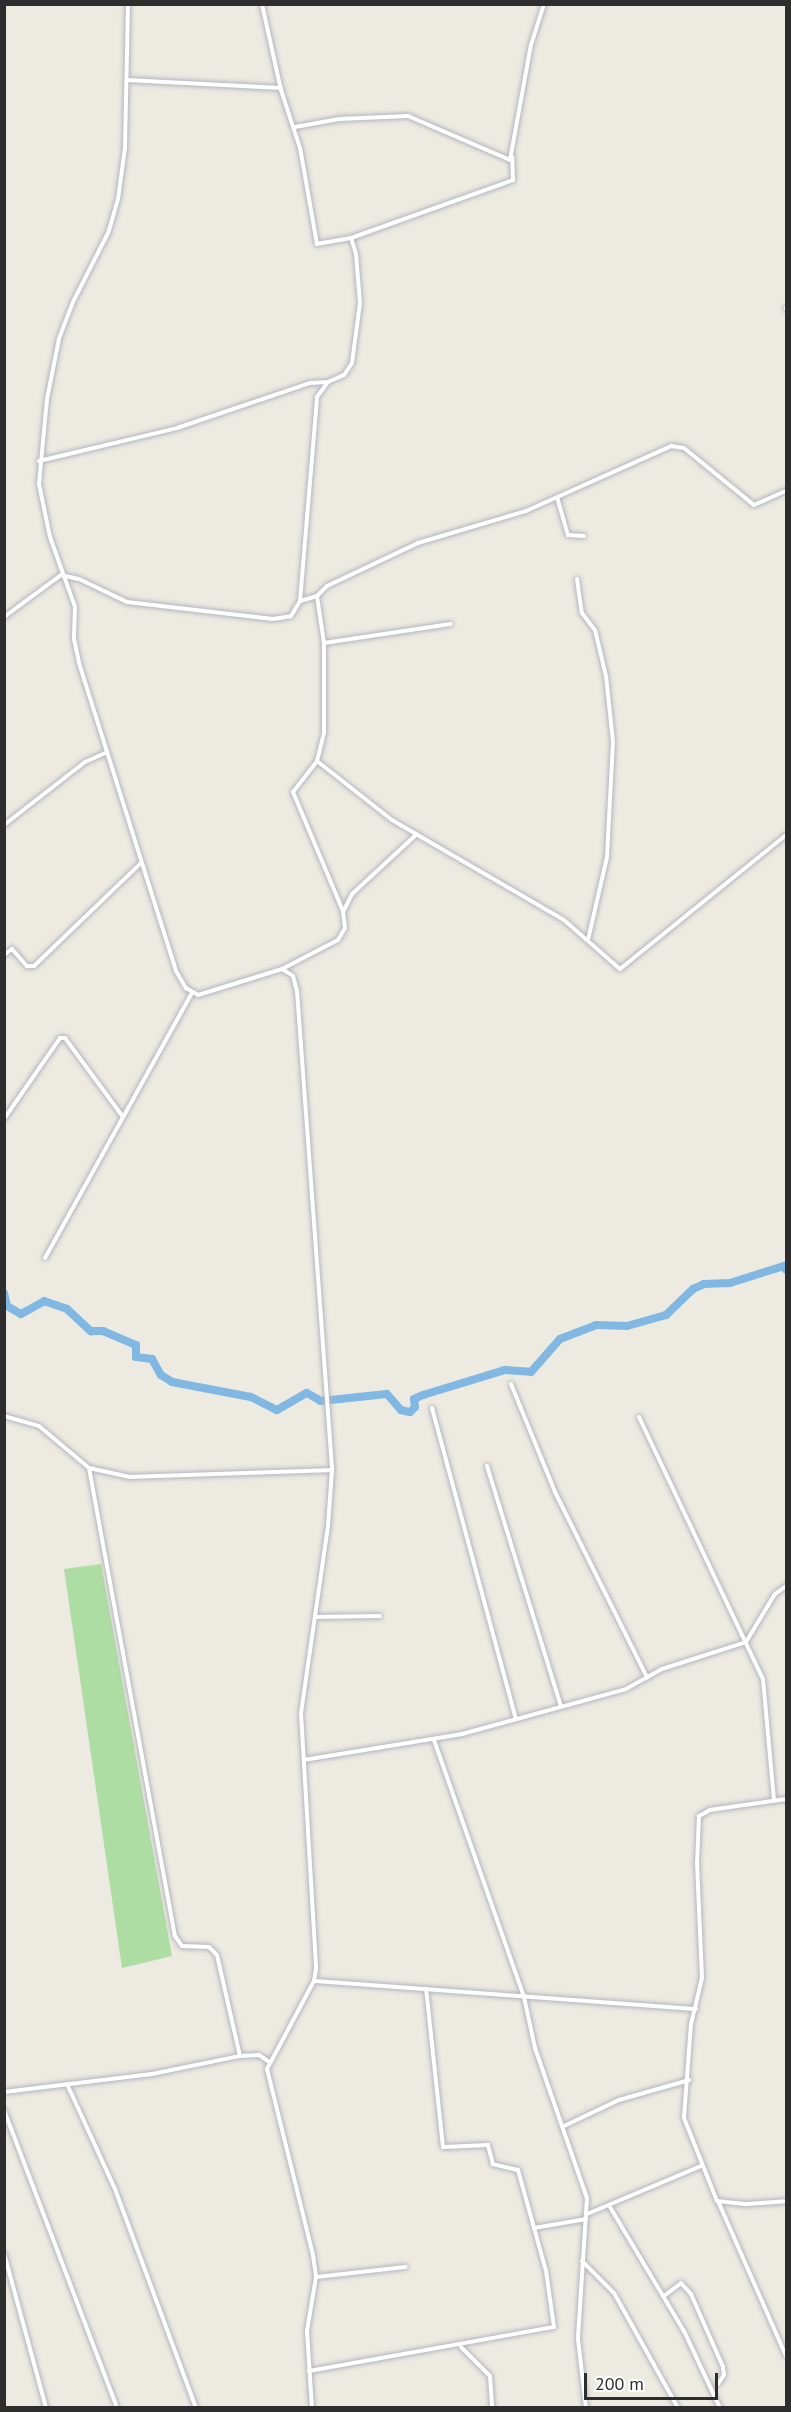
<!DOCTYPE html>
<html>
<head>
<meta charset="utf-8">
<style>
  body { margin:0 }
  #map { position:relative; width:791px; height:2412px; overflow:hidden; background:#edeae1; font-family:"PT Sans",sans-serif }
  div>[style] { position:absolute }
  .green>* { inset:0; background:#aedda4 }
  .river>* { height:8px; margin:-4px; padding:0 4px; transform-origin:4px; border-radius:4px; background:#80b8e3 }
  .roads { filter:drop-shadow(0 0 2px #b4b5bf) drop-shadow(0 0 2px #b4b5bf) }
  .street>* { height:4px; margin:-2px; padding:0 2px; transform-origin:2px; border-radius:2px; background:#fff }
  span { translate:-50% -50%; white-space:nowrap; text-align:center; line-height:1.15; -webkit-text-stroke:4.5px #fff; paint-order:stroke }
  .frame { position:absolute; inset:0; border:6px solid #2d2d2d; pointer-events:none }
  .scale { position:absolute; left:584px; top:2373px; width:134px; height:27px; box-sizing:border-box; border:3px solid #2d2d2d; border-top:0; padding-left:8px; font-size:18px; line-height:21px; white-space:nowrap; color:#2d2d2d; -webkit-text-stroke:4px #fff; paint-order:stroke }
</style>
</head>
<body>
<div id="map">
  <div class="green">
    <div style="clip-path:polygon(101px 1564px,172px 1956px,122px 1968px,64px 1569px)"></div>
  </div>
  <div class="river">
    <div style="left:4px;top:1293px;width:13px;rotate:77deg"></div>
    <div style="left:7px;top:1306px;width:16px;rotate:30deg"></div>
    <div style="left:21px;top:1314px;width:26px;rotate:-29deg"></div>
    <div style="left:44px;top:1301px;width:24px;rotate:19deg"></div>
    <div style="left:67px;top:1309px;width:33px;rotate:43deg"></div>
    <div style="left:91px;top:1331px;width:12px"></div>
    <div style="left:103px;top:1331px;width:36px;rotate:23deg"></div>
    <div style="left:136px;top:1345px;width:12px;rotate:90deg"></div>
    <div style="left:136px;top:1357px;width:16px;rotate:7deg"></div>
    <div style="left:152px;top:1359px;width:18px;rotate:61deg"></div>
    <div style="left:161px;top:1375px;width:13px;rotate:32deg"></div>
    <div style="left:172px;top:1382px;width:80px;rotate:10.8deg"></div>
    <div style="left:251px;top:1397px;width:29px;rotate:27deg"></div>
    <div style="left:277px;top:1410px;width:34px;rotate:-30deg"></div>
    <div style="left:307px;top:1393px;width:16px;rotate:30deg"></div>
    <div style="left:321px;top:1401px;width:66px;rotate:-6.1deg"></div>
    <div style="left:387px;top:1394px;width:21px;rotate:49deg"></div>
    <div style="left:401px;top:1410px;width:9px;rotate:13deg"></div>
    <div style="left:410px;top:1412px;width:7px;rotate:-45deg"></div>
    <div style="left:415px;top:1407px;width:8px;rotate:-97deg"></div>
    <div style="left:414px;top:1399px;width:10px;rotate:-24deg"></div>
    <div style="left:423px;top:1395px;width:86px;rotate:-17deg"></div>
    <div style="left:505px;top:1370px;width:26px;rotate:4deg"></div>
    <div style="left:531px;top:1372px;width:44px;rotate:-48.7deg"></div>
    <div style="left:560px;top:1339px;width:39px;rotate:-21deg"></div>
    <div style="left:596px;top:1325px;width:31px;rotate:2deg"></div>
    <div style="left:627px;top:1326px;width:41px;rotate:-15.8deg"></div>
    <div style="left:666px;top:1315px;width:37px;rotate:-44deg"></div>
    <div style="left:693px;top:1289px;width:12px;rotate:-24deg"></div>
    <div style="left:704px;top:1284px;width:26px;rotate:-2deg"></div>
    <div style="left:730px;top:1283px;width:57px;rotate:-17.5deg"></div>
    <div style="left:784px;top:1266px;width:4px;rotate:63deg"></div>
  </div>
  <div class="roads">
    <div class="street">
      <div style="left:128px;top:4px;width:144px;rotate:91.2deg"></div>
      <div style="left:125px;top:148px;width:51px;rotate:97.8deg"></div>
      <div style="left:118px;top:199px;width:35px;rotate:106deg"></div>
      <div style="left:108px;top:233px;width:77px;rotate:116.9deg"></div>
      <div style="left:73px;top:302px;width:40px;rotate:111deg"></div>
      <div style="left:59px;top:339px;width:61px;rotate:101.3deg"></div>
      <div style="left:47px;top:399px;width:85px;rotate:95.4deg"></div>
      <div style="left:39px;top:484px;width:54px;rotate:78.3deg"></div>
      <div style="left:50px;top:537px;width:74px;rotate:70.3deg"></div>
      <div style="left:75px;top:607px;width:32px;rotate:92deg"></div>
      <div style="left:74px;top:639px;width:25px;rotate:78deg"></div>
      <div style="left:79px;top:663px;width:323px;rotate:72.5deg"></div>
      <div style="left:176px;top:971px;width:20px;rotate:60deg"></div>
      <div style="left:186px;top:988px;width:14px;rotate:30deg"></div>
      <div style="left:198px;top:995px;width:88px;rotate:-17.2deg"></div>
      <div style="left:282px;top:969px;width:13px;rotate:32deg"></div>
      <div style="left:293px;top:976px;width:16px;rotate:75deg"></div>
      <div style="left:297px;top:991px;width:480px;rotate:85.8deg"></div>
      <div style="left:332px;top:1470px;width:56px;rotate:94.1deg"></div>
      <div style="left:328px;top:1526px;width:189px;rotate:98.2deg"></div>
      <div style="left:301px;top:1713px;width:256px;rotate:86.6deg"></div>
      <div style="left:316px;top:1969px;width:12px;rotate:99deg"></div>
      <div style="left:314px;top:1981px;width:100px;rotate:118.1deg"></div>
      <div style="left:267px;top:2069px;width:192px;rotate:76.1deg"></div>
      <div style="left:313px;top:2255px;width:22px;rotate:82deg"></div>
      <div style="left:316px;top:2277px;width:55px;rotate:99.5deg"></div>
      <div style="left:307px;top:2331px;width:77px;rotate:86.3deg"></div>
      <div style="left:127px;top:80px;width:154px;rotate:3deg"></div>
      <div style="left:295px;top:127px;width:45px;rotate:-10.3deg"></div>
      <div style="left:339px;top:119px;width:69px;rotate:-2.5deg"></div>
      <div style="left:408px;top:116px;width:111px;rotate:23.3deg"></div>
      <div style="left:510px;top:160px;width:117px;rotate:-79.7deg"></div>
      <div style="left:531px;top:45px;width:43px;rotate:-72.4deg"></div>
      <div style="left:351px;top:238px;width:172px;rotate:-19.7deg"></div>
      <div style="left:513px;top:180px;width:23px;rotate:-92deg"></div>
      <div style="left:786px;top:309px;width:1px;rotate:-90deg"></div>
      <div style="left:39px;top:461px;width:142px;rotate:-13.4deg"></div>
      <div style="left:177px;top:428px;width:140px;rotate:-18.7deg"></div>
      <div style="left:310px;top:383px;width:18px;rotate:-3deg"></div>
      <div style="left:328px;top:382px;width:17px;rotate:-24deg"></div>
      <div style="left:344px;top:375px;width:14px;rotate:-56deg"></div>
      <div style="left:352px;top:363px;width:61px;rotate:-82.4deg"></div>
      <div style="left:360px;top:303px;width:49px;rotate:-94.7deg"></div>
      <div style="left:356px;top:254px;width:17px;rotate:-107deg"></div>
      <div style="left:351px;top:238px;width:35px;rotate:170deg"></div>
      <div style="left:317px;top:244px;width:97px;rotate:-100deg"></div>
      <div style="left:300px;top:148px;width:61px;rotate:-108.1deg"></div>
      <div style="left:281px;top:90px;width:88px;rotate:-102.5deg"></div>
      <div style="left:557px;top:497px;width:40px;rotate:74deg"></div>
      <div style="left:568px;top:535px;width:16px;rotate:4deg"></div>
      <div style="left:577px;top:579px;width:34px;rotate:82deg"></div>
      <div style="left:582px;top:613px;width:21px;rotate:53deg"></div>
      <div style="left:595px;top:630px;width:47px;rotate:76.6deg"></div>
      <div style="left:606px;top:676px;width:66px;rotate:83.9deg"></div>
      <div style="left:613px;top:742px;width:115px;rotate:93deg"></div>
      <div style="left:607px;top:857px;width:85px;rotate:102.9deg"></div>
      <div style="left:300px;top:601px;width:18px;rotate:-16deg"></div>
      <div style="left:317px;top:596px;width:14px;rotate:-45deg"></div>
      <div style="left:327px;top:586px;width:101px;rotate:-25.3deg"></div>
      <div style="left:418px;top:543px;width:113px;rotate:-16.5deg"></div>
      <div style="left:526px;top:511px;width:159px;rotate:-24.1deg"></div>
      <div style="left:671px;top:446px;width:13px;rotate:9deg"></div>
      <div style="left:684px;top:448px;width:90px;rotate:39.2deg"></div>
      <div style="left:754px;top:505px;width:35px;rotate:-24deg"></div>
      <div style="left:4px;top:617px;width:71px;rotate:-36.4deg"></div>
      <div style="left:61px;top:575px;width:18px;rotate:13deg"></div>
      <div style="left:79px;top:579px;width:53px;rotate:25.6deg"></div>
      <div style="left:127px;top:602px;width:147px;rotate:6.6deg"></div>
      <div style="left:273px;top:619px;width:18px;rotate:-9deg"></div>
      <div style="left:291px;top:616px;width:17px;rotate:-59deg"></div>
      <div style="left:300px;top:601px;width:205px;rotate:-85.2deg"></div>
      <div style="left:317px;top:397px;width:17px;rotate:-54deg"></div>
      <div style="left:324px;top:643px;width:128px;rotate:-8.5deg"></div>
      <div style="left:317px;top:761px;width:30px;rotate:-76deg"></div>
      <div style="left:324px;top:732px;width:89px;rotate:-90deg"></div>
      <div style="left:324px;top:643px;width:48px;rotate:-98.5deg"></div>
      <div style="left:4px;top:825px;width:103px;rotate:-37.9deg"></div>
      <div style="left:85px;top:762px;width:24px;rotate:-24deg"></div>
      <div style="left:344px;top:910px;width:18px;rotate:-63deg"></div>
      <div style="left:352px;top:894px;width:88px;rotate:-42.7deg"></div>
      <div style="left:4px;top:955px;width:10px;rotate:-37deg"></div>
      <div style="left:12px;top:949px;width:23px;rotate:49deg"></div>
      <div style="left:27px;top:966px;width:7px"></div>
      <div style="left:34px;top:966px;width:149px;rotate:-43.9deg"></div>
      <div style="left:282px;top:969px;width:63px;rotate:-27.4deg"></div>
      <div style="left:338px;top:940px;width:14px;rotate:-60deg"></div>
      <div style="left:345px;top:928px;width:17px;rotate:-97deg"></div>
      <div style="left:343px;top:911px;width:129px;rotate:-112.8deg"></div>
      <div style="left:293px;top:792px;width:39px;rotate:-52deg"></div>
      <div style="left:317px;top:761px;width:95px;rotate:38.2deg"></div>
      <div style="left:392px;top:820px;width:199px;rotate:30.2deg"></div>
      <div style="left:564px;top:920px;width:74px;rotate:41.2deg"></div>
      <div style="left:620px;top:969px;width:213px;rotate:-38.9deg"></div>
      <div style="left:4px;top:1119px;width:98px;rotate:-55.3deg"></div>
      <div style="left:60px;top:1038px;width:5px"></div>
      <div style="left:65px;top:1038px;width:98px;rotate:53.7deg"></div>
      <div style="left:45px;top:1258px;width:303px;rotate:-61deg"></div>
      <div style="left:511px;top:1384px;width:117px;rotate:67.8deg"></div>
      <div style="left:555px;top:1492px;width:207px;rotate:63.6deg"></div>
      <div style="left:432px;top:1408px;width:322px;rotate:74.9deg"></div>
      <div style="left:4px;top:1416px;width:36px;rotate:16deg"></div>
      <div style="left:39px;top:1426px;width:65px;rotate:40deg"></div>
      <div style="left:89px;top:1468px;width:476px;rotate:79.6deg"></div>
      <div style="left:175px;top:1936px;width:12px;rotate:55deg"></div>
      <div style="left:182px;top:1946px;width:27px;rotate:2deg"></div>
      <div style="left:209px;top:1947px;width:11px;rotate:45deg"></div>
      <div style="left:217px;top:1955px;width:104px;rotate:77.2deg"></div>
      <div style="left:639px;top:1417px;width:290px;rotate:64.7deg"></div>
      <div style="left:763px;top:1679px;width:122px;rotate:84.8deg"></div>
      <div style="left:487px;top:1466px;width:251px;rotate:72.9deg"></div>
      <div style="left:89px;top:1468px;width:42px;rotate:12.4deg"></div>
      <div style="left:130px;top:1477px;width:202px;rotate:-2deg"></div>
      <div style="left:315px;top:1617px;width:65px;rotate:-0.9deg"></div>
      <div style="left:434px;top:1740px;width:272px;rotate:70.7deg"></div>
      <div style="left:524px;top:1997px;width:52px;rotate:77.8deg"></div>
      <div style="left:535px;top:2048px;width:159px;rotate:70.9deg"></div>
      <div style="left:587px;top:2198px;width:141px;rotate:93.7deg"></div>
      <div style="left:578px;top:2339px;width:69px;rotate:83.4deg"></div>
      <div style="left:304px;top:1760px;width:160px;rotate:-9.3deg"></div>
      <div style="left:462px;top:1734px;width:170px;rotate:-15.3deg"></div>
      <div style="left:626px;top:1689px;width:41px;rotate:-29.1deg"></div>
      <div style="left:662px;top:1669px;width:88px;rotate:-17.8deg"></div>
      <div style="left:746px;top:1642px;width:56px;rotate:-58.9deg"></div>
      <div style="left:775px;top:1594px;width:14px;rotate:-36deg"></div>
      <div style="left:786px;top:1799px;width:77px;rotate:171.8deg"></div>
      <div style="left:710px;top:1810px;width:13px;rotate:151deg"></div>
      <div style="left:699px;top:1816px;width:47px;rotate:92.4deg"></div>
      <div style="left:697px;top:1863px;width:115px;rotate:87.5deg"></div>
      <div style="left:702px;top:1978px;width:47px;rotate:103.4deg"></div>
      <div style="left:691px;top:2024px;width:94px;rotate:94.3deg"></div>
      <div style="left:684px;top:2118px;width:89px;rotate:68.3deg"></div>
      <div style="left:717px;top:2201px;width:30px;rotate:6deg"></div>
      <div style="left:747px;top:2204px;width:39px;rotate:-4deg"></div>
      <div style="left:314px;top:1981px;width:383px;rotate:4.2deg"></div>
      <div style="left:67px;top:2084px;width:115px;rotate:65.4deg"></div>
      <div style="left:115px;top:2189px;width:233px;rotate:69.7deg"></div>
      <div style="left:4px;top:2092px;width:149px;rotate:-6.9deg"></div>
      <div style="left:152px;top:2074px;width:90px;rotate:-11.6deg"></div>
      <div style="left:240px;top:2056px;width:19px;rotate:-3deg"></div>
      <div style="left:259px;top:2055px;width:11px;rotate:34deg"></div>
      <div style="left:4px;top:2110px;width:319px;rotate:69.2deg"></div>
      <div style="left:564px;top:2126px;width:61px;rotate:-25.3deg"></div>
      <div style="left:619px;top:2100px;width:73px;rotate:-15.9deg"></div>
      <div style="left:718px;top:2201px;width:169px;rotate:66.3deg"></div>
      <div style="left:610px;top:2207px;width:144px;rotate:59.2deg"></div>
      <div style="left:684px;top:2331px;width:85px;rotate:64.9deg"></div>
      <div style="left:587px;top:2214px;width:124px;rotate:-22.8deg"></div>
      <div style="left:534px;top:2228px;width:53px;rotate:-9.8deg"></div>
      <div style="left:4px;top:2253px;width:161px;rotate:74.8deg"></div>
      <div style="left:582px;top:2261px;width:45px;rotate:45deg"></div>
      <div style="left:614px;top:2293px;width:132px;rotate:60.9deg"></div>
      <div style="left:316px;top:2277px;width:90px;rotate:-6.4deg"></div>
      <div style="left:664px;top:2296px;width:21px;rotate:-37deg"></div>
      <div style="left:681px;top:2283px;width:15px;rotate:48deg"></div>
      <div style="left:691px;top:2294px;width:80px;rotate:66.3deg"></div>
      <div style="left:723px;top:2367px;width:8px;rotate:83deg"></div>
      <div style="left:724px;top:2375px;width:11px;rotate:124deg"></div>
      <div style="left:461px;top:2347px;width:41px;rotate:45deg"></div>
      <div style="left:490px;top:2376px;width:32px;rotate:86deg"></div>
      <div style="left:309px;top:2371px;width:249px;rotate:-10.2deg"></div>
      <div style="left:554px;top:2327px;width:57px;rotate:-98.1deg"></div>
      <div style="left:546px;top:2271px;width:105px;rotate:-105.5deg"></div>
      <div style="left:518px;top:2170px;width:26px;rotate:-167deg"></div>
      <div style="left:493px;top:2164px;width:20px;rotate:-105deg"></div>
      <div style="left:488px;top:2145px;width:45px;rotate:177.5deg"></div>
      <div style="left:443px;top:2147px;width:159px;rotate:-96.1deg"></div>
    </div>
  </div>
  <div class="frame"></div>
  <div class="scale">200 m</div>
</div>
</body>
</html>
